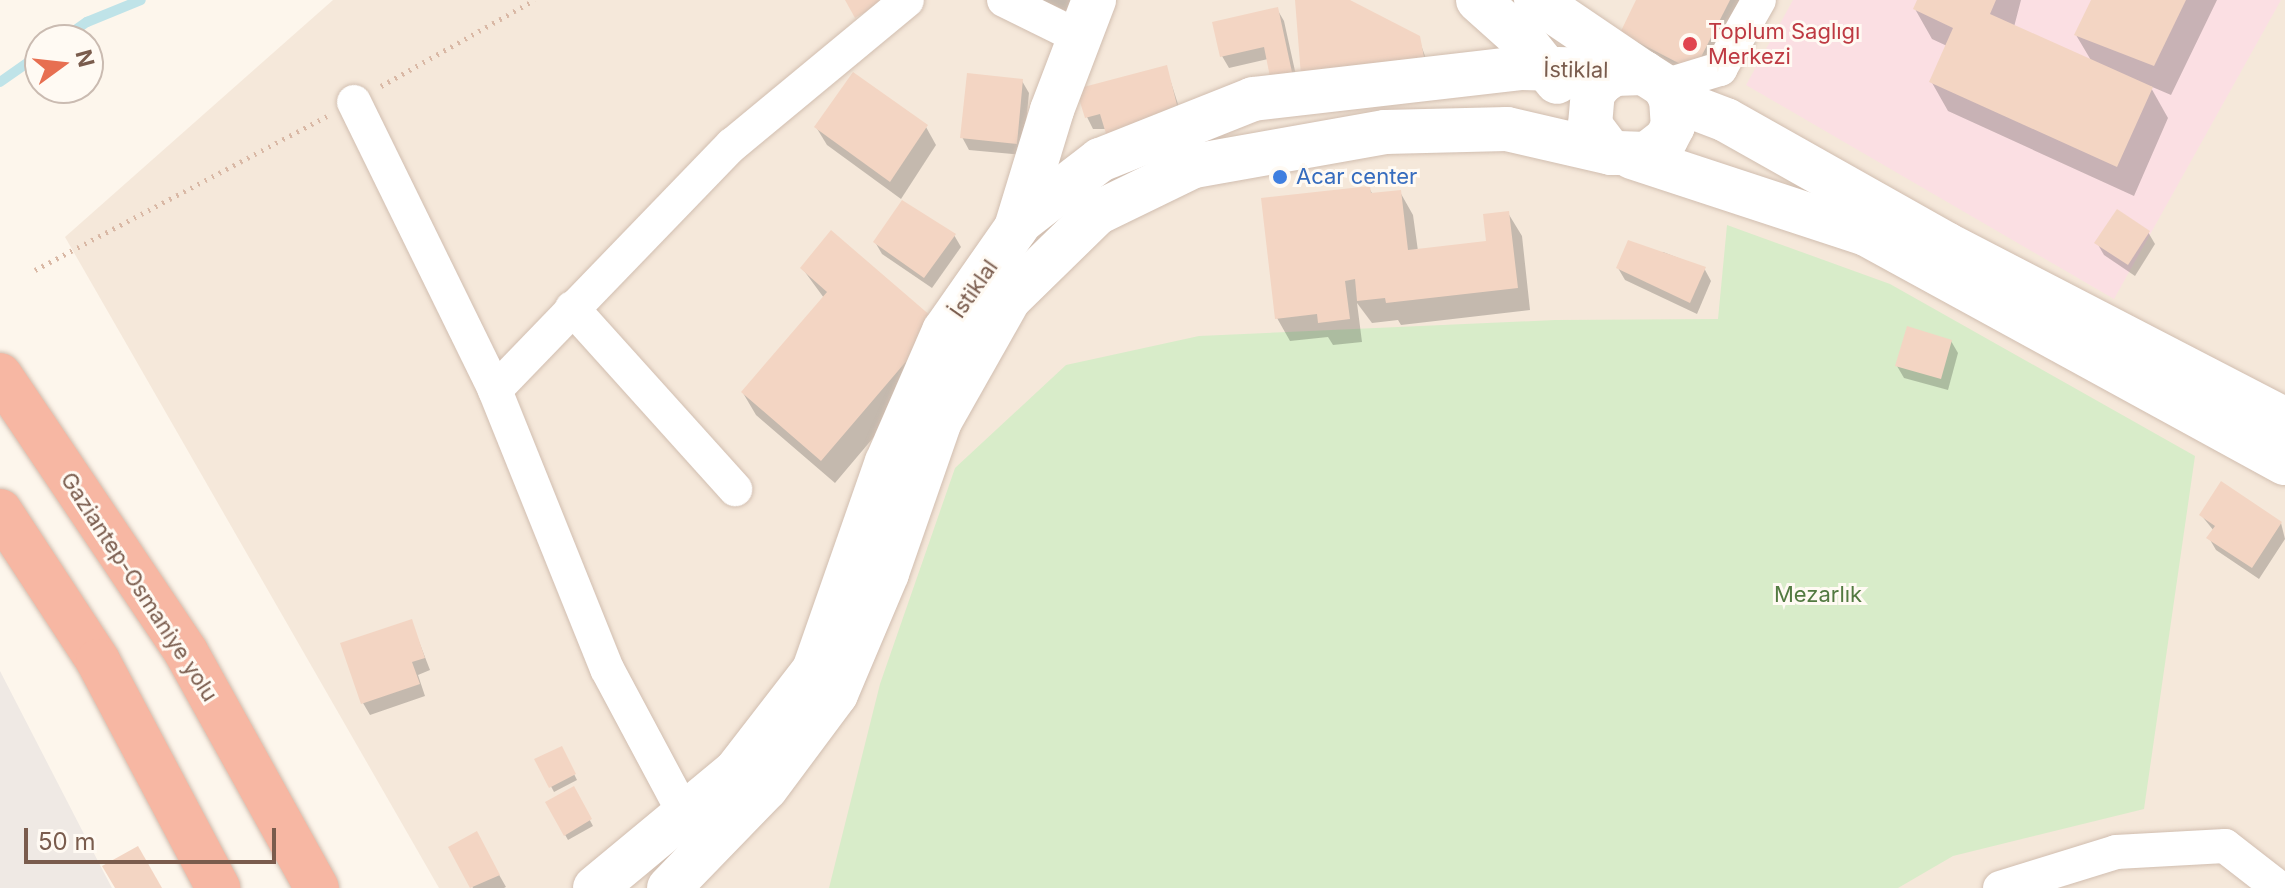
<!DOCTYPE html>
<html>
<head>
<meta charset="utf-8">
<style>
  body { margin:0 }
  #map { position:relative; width:2285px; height:888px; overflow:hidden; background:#fdf6ec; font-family:Inter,sans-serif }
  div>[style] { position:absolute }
  .residential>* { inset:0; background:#f5e8da }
  .industrial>* { inset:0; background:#efe9e4 }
  .medical>* { inset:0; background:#fbdfe3 }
  .green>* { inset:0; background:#d8ecc9 }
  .shadow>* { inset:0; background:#0003 }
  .stream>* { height:10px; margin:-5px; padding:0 5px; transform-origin:5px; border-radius:5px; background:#bfe3e8 }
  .building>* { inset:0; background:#f3d5c3 }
  .path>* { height:5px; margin-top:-2.5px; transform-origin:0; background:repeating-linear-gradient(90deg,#d9b8a5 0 2px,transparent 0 8px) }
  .roads { filter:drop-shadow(0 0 2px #d1beb0) drop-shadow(0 0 2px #d1beb0) }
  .street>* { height:34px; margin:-17px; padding:0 17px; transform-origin:17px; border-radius:17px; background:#fff }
  .secondary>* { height:44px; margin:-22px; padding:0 22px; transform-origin:22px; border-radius:22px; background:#fff }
  .highway>* { height:44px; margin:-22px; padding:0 22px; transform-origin:22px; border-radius:22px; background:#f7b7a3 }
  .dots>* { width:22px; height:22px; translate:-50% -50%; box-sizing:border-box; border:4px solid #fffaf3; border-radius:50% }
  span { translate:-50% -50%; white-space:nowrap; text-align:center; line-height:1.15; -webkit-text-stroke:6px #fffaf3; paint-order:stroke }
  .health-label { font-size:22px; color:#be3a42 }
  .left { translate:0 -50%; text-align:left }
  .street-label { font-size:22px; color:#7a5c4d }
  .shop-label { font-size:22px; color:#366cbe }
  .park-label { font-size:22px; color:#537a41 }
  .north { position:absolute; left:24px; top:24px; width:80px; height:80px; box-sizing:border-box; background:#fffaf3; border:2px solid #cabbb1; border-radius:50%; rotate:75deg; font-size:22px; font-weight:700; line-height:32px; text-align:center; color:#7a5c4d }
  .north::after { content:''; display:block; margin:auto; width:28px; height:36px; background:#e76f51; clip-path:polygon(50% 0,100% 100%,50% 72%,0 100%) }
  .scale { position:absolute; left:24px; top:828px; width:252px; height:36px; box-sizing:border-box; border:4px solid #7a5c4d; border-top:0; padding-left:10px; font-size:24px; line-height:28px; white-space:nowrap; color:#7a5c4d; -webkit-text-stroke:6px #fffaf3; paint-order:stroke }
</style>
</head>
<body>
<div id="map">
  <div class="residential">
    <div style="clip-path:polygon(333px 0,2285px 0,2285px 888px,439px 888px,65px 237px)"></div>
  </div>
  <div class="industrial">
    <div style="clip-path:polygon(0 671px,101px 867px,112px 888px,0 888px)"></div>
  </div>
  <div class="medical">
    <div style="clip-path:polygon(1793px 0,2281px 0,2114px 299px,1746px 85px)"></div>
  </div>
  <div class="green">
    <div style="clip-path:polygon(1727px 225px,1890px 284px,2195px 456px,2144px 809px,1953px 856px,1898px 888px,829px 888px,880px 684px,955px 468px,1066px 365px,1199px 336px,1555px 320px,1718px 319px)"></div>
  </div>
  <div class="shadow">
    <div style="clip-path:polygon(1042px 0,1086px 0,1079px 17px)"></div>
    <div style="clip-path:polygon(1297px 0,1345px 0,1418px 37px,1434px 80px)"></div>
    <div style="clip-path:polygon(1639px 0,1743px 0,1704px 88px,1622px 32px)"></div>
    <div style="clip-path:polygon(1919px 0,2021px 0,2014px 27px,2092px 62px,2076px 35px,2093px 0,2217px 0,2171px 95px,2150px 86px,2168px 118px,2134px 196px,1948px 111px,1931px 81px,1947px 46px,1932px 39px,1915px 9px)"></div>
    <div style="clip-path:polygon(1277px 9px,1284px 21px,1299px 89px,1268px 59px,1229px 68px,1222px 56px)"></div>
    <div style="clip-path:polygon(1166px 67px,1186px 129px,1093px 129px,1087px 117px)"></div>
    <div style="clip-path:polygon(1022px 81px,1029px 93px,1023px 155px,969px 150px,962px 137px)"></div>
    <div style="clip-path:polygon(816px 127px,926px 127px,936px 145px,901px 199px,827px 145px)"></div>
    <div style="clip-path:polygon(1369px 188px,1373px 195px,1400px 192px,1413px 215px,1418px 251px,1488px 243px,1508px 213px,1522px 236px,1530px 310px,1401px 325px,1398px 320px,1372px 323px,1357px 303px,1362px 342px,1333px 345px,1328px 337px,1290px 341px,1277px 318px)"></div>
    <div style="clip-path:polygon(2148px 232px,2155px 244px,2135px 276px,2104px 255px,2097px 243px)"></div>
    <div style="clip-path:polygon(954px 235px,961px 247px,932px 288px,882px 254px,875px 242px)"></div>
    <div style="clip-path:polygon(1663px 252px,1704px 268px,1711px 281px,1697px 314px,1625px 280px,1618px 268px)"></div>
    <div style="clip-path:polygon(802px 268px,950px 347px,835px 483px,756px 415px,743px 393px,824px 298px)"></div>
    <div style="clip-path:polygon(1951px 341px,1958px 353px,1948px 390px,1904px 378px,1897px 366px)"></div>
    <div style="clip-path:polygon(2201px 515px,2281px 523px,2285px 539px,2259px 579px,2216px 550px,2209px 538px,2214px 531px)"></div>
    <div style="clip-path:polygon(411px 621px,430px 670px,418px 675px,425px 696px,370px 715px,363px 703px)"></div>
    <div style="clip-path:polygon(561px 748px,577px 780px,554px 792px,537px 760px)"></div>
    <div style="clip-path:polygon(573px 789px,593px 826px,568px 840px,547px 803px)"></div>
    <div style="clip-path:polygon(476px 834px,506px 887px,504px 888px,473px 888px,451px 848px)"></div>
  </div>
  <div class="stream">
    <div style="left:61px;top:40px;width:32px;rotate:-35deg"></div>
    <div style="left:87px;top:22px;width:58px;rotate:-22.2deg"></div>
    <div style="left:0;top:82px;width:49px;rotate:-35deg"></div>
  </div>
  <div class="building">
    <div style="clip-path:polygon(845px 0,886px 0,855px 18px)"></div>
    <div style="clip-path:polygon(1295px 0,1350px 0,1420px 36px,1425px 62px,1301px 76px)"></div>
    <div style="clip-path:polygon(1636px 0,1730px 0,1694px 71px,1620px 33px)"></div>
    <div style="clip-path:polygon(1917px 0,1996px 0,1990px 14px,2153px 87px,2117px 167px,1929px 82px,1953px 28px,1913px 9px)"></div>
    <div style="clip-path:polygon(2091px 0,2186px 0,2154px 66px,2074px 35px)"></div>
    <div style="clip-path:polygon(1278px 7px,1293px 77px,1271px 82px,1264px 47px,1220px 57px,1212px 22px)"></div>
    <div style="clip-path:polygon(1167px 65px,1180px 117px,1107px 137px,1100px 114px,1085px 118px,1076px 89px)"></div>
    <div style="clip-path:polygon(853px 72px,928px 125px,890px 182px,814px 127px)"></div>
    <div style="clip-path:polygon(967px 73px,1023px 79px,1017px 144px,960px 138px)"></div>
    <div style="clip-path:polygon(1370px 186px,1371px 193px,1401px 190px,1408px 250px,1486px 241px,1483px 214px,1509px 211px,1518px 288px,1386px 303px,1385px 298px,1357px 301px,1355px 279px,1345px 281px,1350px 319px,1318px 323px,1317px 314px,1275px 319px,1261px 198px)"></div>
    <div style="clip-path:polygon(902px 200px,956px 234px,924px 278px,873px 242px)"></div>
    <div style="clip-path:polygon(2117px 209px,2150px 231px,2128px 265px,2094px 243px)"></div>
    <div style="clip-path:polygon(831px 230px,939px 323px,821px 461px,741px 392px,827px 292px,800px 268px)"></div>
    <div style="clip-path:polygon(1628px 240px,1706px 267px,1690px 303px,1616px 268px)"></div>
    <div style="clip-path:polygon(1907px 326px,1952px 340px,1941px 379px,1895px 366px)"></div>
    <div style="clip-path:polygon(2221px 481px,2282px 522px,2252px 568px,2206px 538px,2215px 526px,2199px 515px)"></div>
    <div style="clip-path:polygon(412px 619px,425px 658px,412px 662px,420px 684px,361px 704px,340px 643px)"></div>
    <div style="clip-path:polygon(562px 746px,576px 774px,549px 788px,534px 759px)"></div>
    <div style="clip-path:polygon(574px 786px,592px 819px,564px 836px,545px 802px)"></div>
    <div style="clip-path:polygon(477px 831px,500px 875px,470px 888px,448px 847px)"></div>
    <div style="clip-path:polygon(138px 846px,162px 888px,115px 888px,102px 866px)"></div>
  </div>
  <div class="path">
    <div style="left:381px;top:86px;width:176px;rotate:-29.3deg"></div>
    <div style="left:35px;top:270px;width:330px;rotate:-27.8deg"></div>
  </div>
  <div class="roads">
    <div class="street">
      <div style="left:1004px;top:0;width:86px;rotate:26.3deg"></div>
      <div style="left:1664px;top:86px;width:59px;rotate:-16.9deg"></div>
      <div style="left:1720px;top:69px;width:79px;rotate:-60.5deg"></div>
      <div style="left:354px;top:102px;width:321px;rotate:63.9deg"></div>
      <div style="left:572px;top:308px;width:244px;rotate:48deg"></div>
      <div style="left:684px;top:813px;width:163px;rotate:-118.1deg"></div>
      <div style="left:607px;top:669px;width:301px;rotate:-111.9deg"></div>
      <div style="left:495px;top:390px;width:341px;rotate:-46deg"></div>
      <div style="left:732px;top:145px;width:227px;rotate:-39.6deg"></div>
      <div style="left:2000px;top:888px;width:121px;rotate:-17.2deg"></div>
      <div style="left:2116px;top:852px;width:109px;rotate:-3.2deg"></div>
      <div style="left:2225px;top:846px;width:68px;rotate:37.9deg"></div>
    </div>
    <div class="secondary">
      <div style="left:1478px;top:0;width:63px;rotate:41.8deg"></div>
      <div style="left:1525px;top:42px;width:51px;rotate:51.3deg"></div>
      <div style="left:1536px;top:0;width:130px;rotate:34.1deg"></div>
      <div style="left:1671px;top:99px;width:27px;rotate:86deg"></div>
      <div style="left:1673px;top:126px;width:15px;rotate:118deg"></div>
      <div style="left:1666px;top:139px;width:24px;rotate:142deg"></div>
      <div style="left:1647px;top:154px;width:36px;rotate:-178deg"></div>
      <div style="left:1611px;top:153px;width:35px;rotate:-127deg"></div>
      <div style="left:1590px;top:125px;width:32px;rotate:-85deg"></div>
      <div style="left:1593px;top:93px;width:14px;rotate:-51deg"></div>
      <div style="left:1602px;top:82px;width:14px;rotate:-34deg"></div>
      <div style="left:1614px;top:74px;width:30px;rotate:-2deg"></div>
      <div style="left:1644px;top:73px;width:24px;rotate:33deg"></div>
      <div style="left:1664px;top:86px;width:15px;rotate:62deg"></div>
      <div style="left:1671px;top:99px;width:59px;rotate:20.9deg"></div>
      <div style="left:1726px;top:120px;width:253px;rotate:29.4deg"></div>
      <div style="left:1946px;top:244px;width:382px;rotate:27.4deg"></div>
      <div style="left:1632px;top:157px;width:246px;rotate:18.2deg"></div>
      <div style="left:1866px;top:234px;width:477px;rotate:28.7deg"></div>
      <div style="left:1016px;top:228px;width:123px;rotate:-73deg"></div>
      <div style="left:1052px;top:110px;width:118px;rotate:-69.1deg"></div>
      <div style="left:595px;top:888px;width:183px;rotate:-39.7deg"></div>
      <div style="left:736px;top:771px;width:128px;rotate:-52.3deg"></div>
      <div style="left:814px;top:670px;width:220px;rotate:-70.7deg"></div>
      <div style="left:887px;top:462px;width:143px;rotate:-66.5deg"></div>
      <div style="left:944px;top:331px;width:134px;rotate:-55deg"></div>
      <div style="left:1021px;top:221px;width:100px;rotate:-37.7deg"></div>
      <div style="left:1100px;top:160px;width:165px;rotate:-21.7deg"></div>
      <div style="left:1253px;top:99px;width:271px;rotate:-6.6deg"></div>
      <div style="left:1522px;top:68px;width:108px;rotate:1.6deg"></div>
      <div style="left:669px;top:888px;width:139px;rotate:-45.9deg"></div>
      <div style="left:766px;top:788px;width:117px;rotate:-53.3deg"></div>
      <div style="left:836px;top:694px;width:131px;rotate:-67.1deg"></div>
      <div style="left:887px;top:573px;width:161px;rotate:-70.8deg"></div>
      <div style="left:940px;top:421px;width:140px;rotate:-60.5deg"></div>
      <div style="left:1009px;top:299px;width:123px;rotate:-44.3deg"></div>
      <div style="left:1097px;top:213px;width:108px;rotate:-25.9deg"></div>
      <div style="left:1194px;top:166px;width:194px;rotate:-10.1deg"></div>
      <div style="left:1385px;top:132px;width:122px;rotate:-1.4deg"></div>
      <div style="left:1507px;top:129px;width:107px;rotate:13deg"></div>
    </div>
    <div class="highway">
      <div style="left:0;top:375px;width:334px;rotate:56.1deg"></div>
      <div style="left:186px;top:652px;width:270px;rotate:61deg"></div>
      <div style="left:0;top:511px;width:179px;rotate:56.8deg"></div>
      <div style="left:98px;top:661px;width:257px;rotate:62.1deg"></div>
    </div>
  </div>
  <div class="dots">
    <div style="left:1690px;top:44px;background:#e0444e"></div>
    <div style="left:1280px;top:177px;background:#3f7fe0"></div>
  </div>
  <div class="health-label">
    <span class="left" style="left:1708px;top:44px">Toplum Saglıgı<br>Merkezi</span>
  </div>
  <div class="street-label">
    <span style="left:1576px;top:70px;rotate:1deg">İstiklal</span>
    <span style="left:974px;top:289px;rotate:-55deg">İstiklal</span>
    <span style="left:139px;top:587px;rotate:57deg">Gaziantep-Osmaniye yolu</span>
  </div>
  <div class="shop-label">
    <span class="left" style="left:1296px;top:177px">Acar center</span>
  </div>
  <div class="park-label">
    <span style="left:1818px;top:595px">Mezarlık</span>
  </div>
  <div class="north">N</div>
  <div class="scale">50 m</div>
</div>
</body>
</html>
